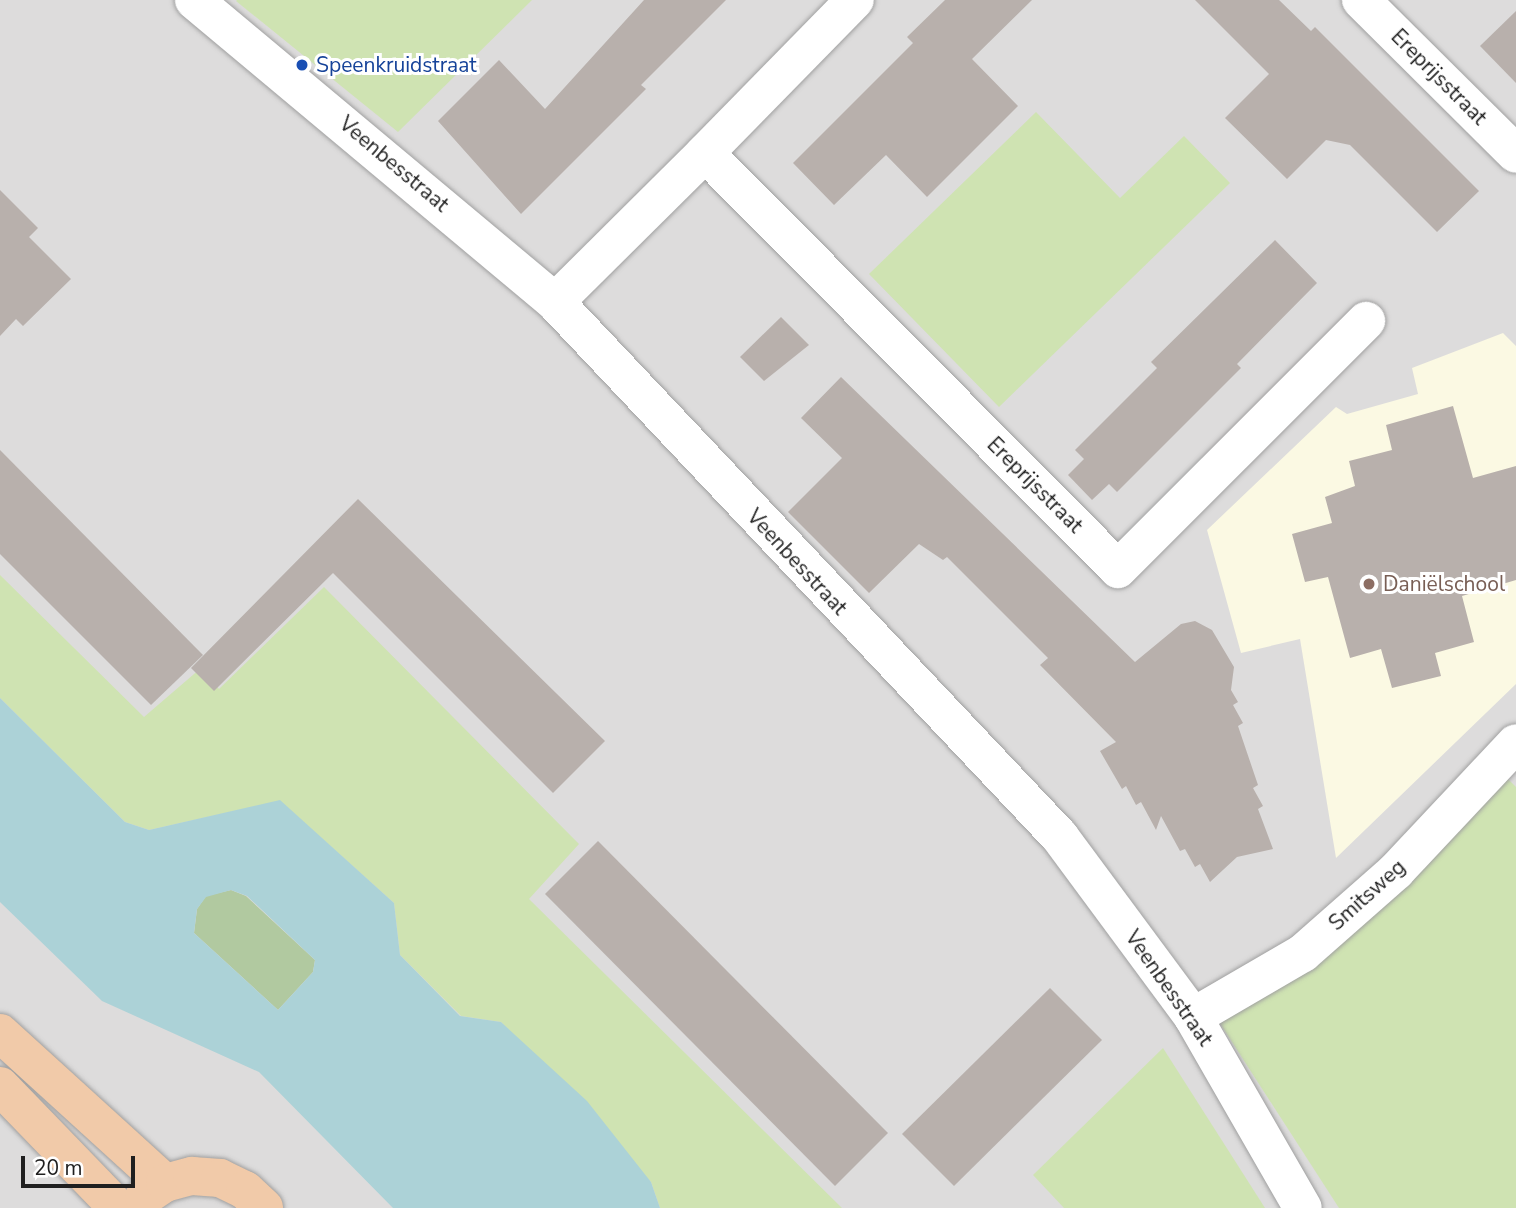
<!DOCTYPE html>
<html>
<head>
<meta charset="utf-8">
<style>
  body { margin:0 }
  #map { position:relative; width:1516px; height:1208px; overflow:hidden; background:#efebe6; font-family:"Nunito Sans",sans-serif }
  div>[style] { position:absolute }
  .residential>* { inset:0; background:#dddcdc }
  .education>* { inset:0; background:#fbf9e3 }
  .grass>* { inset:0; background:#cfe3b2 }
  .forest>* { inset:0; background:#b1c9a0 }
  .water>* { inset:0; background:#acd2d7 }
  .building>* { inset:0; background:#b8b0ac }
  .roads { filter:drop-shadow(0 0 2px #a0a0a0) drop-shadow(0 0 2px #a0a0a0) }
  .minor>* { height:38px; margin:-19px; padding:0 19px; transform-origin:19px; border-radius:19px; background:#fff }
  .primary>* { height:38px; margin:-19px; padding:0 19px; transform-origin:19px; border-radius:19px; background:#f1caa9 }
  .dots>* { width:19px; height:19px; translate:-50% -50%; box-sizing:border-box; border:4px solid #fff; border-radius:50% }
  span { translate:-50% -50%; white-space:nowrap; text-align:center; line-height:1.15; -webkit-text-stroke:6px #fff; paint-order:stroke }
  .transit-label { font-size:21px; color:#164399 }
  .left { translate:0 -50%; text-align:left }
  .street-label { font-size:21px; color:#1f1f1f }
  .education-label { font-size:21px; color:#785e54 }
  .scale { position:absolute; left:21px; top:1156px; width:114px; height:32px; box-sizing:border-box; border:4px solid #1f1f1f; border-top:0; padding-left:9px; font-size:21px; line-height:24px; white-space:nowrap; color:#1f1f1f; -webkit-text-stroke:5px #fff; paint-order:stroke }
</style>
</head>
<body>
<div id="map">
  <div class="residential">
    <div style="clip-path:polygon(0 0,1516px 0,1516px 1208px,0 1208px)"></div>
  </div>
  <div class="education">
    <div style="clip-path:polygon(1503px 333px,1516px 346px,1516px 684px,1336px 858px,1300px 639px,1241px 653px,1207px 530px,1336px 407px,1347px 414px,1418px 394px,1412px 368px)"></div>
  </div>
  <div class="grass">
    <div style="clip-path:polygon(532px 0,398px 132px,236px 1px,237px 0)"></div>
    <div style="clip-path:polygon(1036px 112px,1120px 198px,1184px 136px,1230px 183px,999px 407px,869px 274px)"></div>
    <div style="clip-path:polygon(0 575px,144px 717px,201px 668px,219px 689px,324px 587px,579px 844px,529px 899px,842px 1208px,660px 1208px,651px 1182px,501px 1022px,461px 1016px,400px 955px,394px 903px,280px 801px,149px 830px,125px 822px,0 698px)"></div>
    <div style="clip-path:polygon(1507px 778px,1516px 787px,1516px 1208px,1339px 1208px,1219px 1022px)"></div>
    <div style="clip-path:polygon(1163px 1048px,1265px 1208px,1064px 1208px,1033px 1175px)"></div>
  </div>
  <div class="forest">
    <div style="clip-path:polygon(231px 890px,246px 896px,315px 960px,313px 972px,278px 1010px,194px 933px,197px 909px,206px 896px)"></div>
  </div>
  <div class="water">
    <div style="clip-path:polygon(evenodd,0 698px,125px 822px,149px 830px,280px 800px,394px 903px,400px 955px,460px 1016px,501px 1022px,587px 1101px,651px 1182px,660px 1208px,393px 1208px,259px 1072px,102px 1001px,0 902px,0 698px,231px 890px,247px 896px,315px 960px,313px 972px,278px 1010px,194px 933px,197px 909px,206px 897px,231px 890px)"></div>
  </div>
  <div class="building">
    <div style="clip-path:polygon(644px 0,726px 0,641px 85px,646px 89px,521px 214px,438px 121px,499px 60px,545px 109px)"></div>
    <div style="clip-path:polygon(945px 0,1032px 0,972px 59px,1018px 106px,927px 197px,886px 155px,834px 205px,793px 163px,913px 43px,907px 37px)"></div>
    <div style="clip-path:polygon(1195px 0,1279px 0,1311px 31px,1315px 27px,1479px 191px,1437px 232px,1350px 145px,1326px 140px,1287px 179px,1225px 118px,1269px 74px)"></div>
    <div style="clip-path:polygon(1516px 11px,1516px 83px,1480px 46px)"></div>
    <div style="clip-path:polygon(0 190px,38px 228px,29px 237px,71px 279px,23px 326px,16px 319px,0 336px)"></div>
    <div style="clip-path:polygon(1275px 240px,1317px 283px,1237px 364px,1241px 368px,1117px 492px,1109px 484px,1092px 500px,1068px 475px,1084px 459px,1075px 450px,1157px 368px,1151px 362px)"></div>
    <div style="clip-path:polygon(781px 317px,809px 345px,764px 381px,740px 357px)"></div>
    <div style="clip-path:polygon(841px 377px,1135px 662px,1181px 624px,1195px 621px,1212px 630px,1234px 667px,1231px 690px,1238px 702px,1233px 705px,1243px 723px,1238px 726px,1258px 785px,1253px 788px,1263px 806px,1258px 809px,1273px 849px,1237px 857px,1210px 882px,1200px 864px,1195px 867px,1185px 849px,1180px 851px,1161px 816px,1156px 830px,1141px 802px,1136px 805px,1126px 786px,1122px 789px,1100px 751px,1116px 742px,1040px 665px,1048px 658px,947px 557px,943px 560px,919px 544px,869px 593px,788px 512px,842px 458px,801px 418px)"></div>
    <div style="clip-path:polygon(1453px 406px,1473px 478px,1516px 466px,1516px 580px,1462px 596px,1474px 642px,1435px 653px,1441px 676px,1392px 688px,1381px 649px,1350px 658px,1328px 577px,1305px 582px,1292px 534px,1332px 523px,1325px 497px,1355px 486px,1349px 461px,1392px 450px,1386px 425px)"></div>
    <div style="clip-path:polygon(0 450px,203px 655px,151px 705px,0 554px)"></div>
    <div style="clip-path:polygon(358px 499px,605px 741px,553px 793px,333px 573px,214px 691px,191px 668px)"></div>
    <div style="clip-path:polygon(598px 841px,888px 1133px,835px 1186px,545px 894px)"></div>
    <div style="clip-path:polygon(1050px 988px,1102px 1040px,954px 1186px,902px 1134px)"></div>
  </div>
  <div class="roads">
    <div class="minor">
      <div style="left:194px;top:0;width:471px;rotate:39.9deg"></div>
      <div style="left:555px;top:302px;width:736px;rotate:46.65deg"></div>
      <div style="left:1060px;top:837px;width:224px;rotate:53.5deg"></div>
      <div style="left:1193px;top:1017px;width:220px;rotate:60.1deg"></div>
      <div style="left:1361px;top:0;width:218px;rotate:44.8deg"></div>
      <div style="left:705px;top:153px;width:214px;rotate:-45.6deg"></div>
      <div style="left:555px;top:302px;width:211px;rotate:-44.8deg"></div>
      <div style="left:705px;top:153px;width:586px;rotate:45.21deg"></div>
      <div style="left:1118px;top:569px;width:351px;rotate:-45deg"></div>
      <div style="left:1193px;top:1017px;width:127px;rotate:-30.2deg"></div>
      <div style="left:1303px;top:953px;width:124px;rotate:-41.4deg"></div>
      <div style="left:1396px;top:871px;width:175px;rotate:-46.8deg"></div>
    </div>
    <div class="primary">
      <div style="left:0;top:1033px;width:223px;rotate:42.3deg"></div>
      <div style="left:0;top:1086px;width:170px;rotate:46deg"></div>
      <div style="left:144px;top:1197px;width:25px;rotate:-34deg"></div>
      <div style="left:165px;top:1183px;width:28px;rotate:-15deg"></div>
      <div style="left:192px;top:1176px;width:28px;rotate:4deg"></div>
      <div style="left:220px;top:1178px;width:28px;rotate:26deg"></div>
      <div style="left:245px;top:1190px;width:26px;rotate:43deg"></div>
    </div>
  </div>
  <div class="dots">
    <div style="left:302px;top:65px;background:#1a4fb4"></div>
    <div style="left:1369px;top:584px;background:#8d6e63"></div>
  </div>
  <div class="transit-label">
    <span class="left" style="left:316px;top:65px">Speenkruidstraat</span>
  </div>
  <div class="street-label">
    <span style="left:1439px;top:77px;rotate:45deg">Ereprijsstraat</span>
    <span style="left:394px;top:164px;rotate:40deg">Veenbesstraat</span>
    <span style="left:1035px;top:485px;rotate:45deg">Ereprijsstraat</span>
    <span style="left:797px;top:562px;rotate:47deg">Veenbesstraat</span>
    <span style="left:1367px;top:895px;rotate:-42deg">Smitsweg</span>
    <span style="left:1169px;top:988px;rotate:55deg">Veenbesstraat</span>
  </div>
  <div class="education-label">
    <span class="left" style="left:1383px;top:584px">Daniëlschool</span>
  </div>
  <div class="scale">20 m</div>
</div>
</body>
</html>
